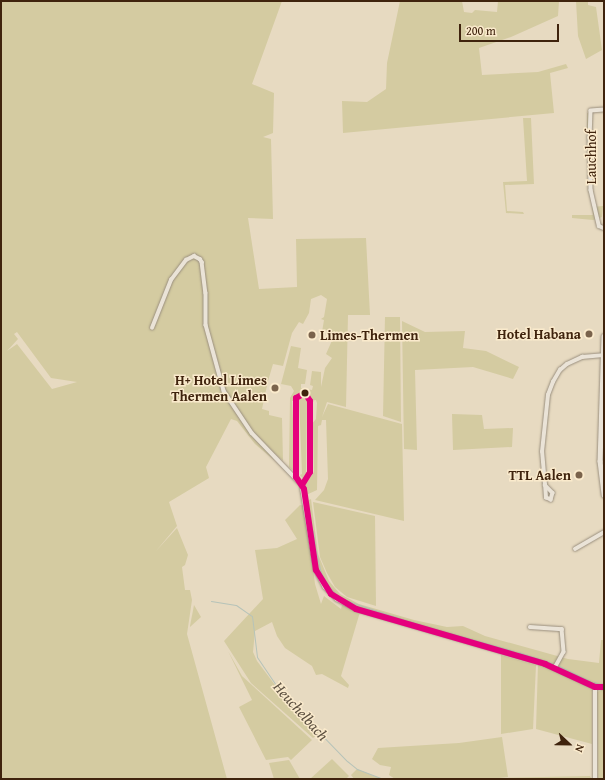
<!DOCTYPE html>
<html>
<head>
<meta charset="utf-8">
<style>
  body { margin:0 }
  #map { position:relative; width:605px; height:780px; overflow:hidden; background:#e7dac1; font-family:"Gentium Book Plus",serif }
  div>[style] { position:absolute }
  .green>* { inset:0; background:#d4cba1 }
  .stream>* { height:1px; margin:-0.5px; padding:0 0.5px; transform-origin:0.5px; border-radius:0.5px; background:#b6c3b9 }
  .roads { filter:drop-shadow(0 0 1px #9a8f7e) drop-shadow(0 0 1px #9a8f7e) }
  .minor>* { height:3.5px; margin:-1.75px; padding:0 1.75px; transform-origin:1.75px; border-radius:1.75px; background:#eae3d7 }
  .tertiary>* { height:4.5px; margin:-2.25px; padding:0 2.25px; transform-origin:2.25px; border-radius:2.25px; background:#eae3d7 }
  .bus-1>* { height:6px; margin:-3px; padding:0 3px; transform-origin:3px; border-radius:3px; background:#e5007d }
  .dots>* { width:11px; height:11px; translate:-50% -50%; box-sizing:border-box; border:2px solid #faeacc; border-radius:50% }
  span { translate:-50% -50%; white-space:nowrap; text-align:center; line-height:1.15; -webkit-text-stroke:3px #faeacc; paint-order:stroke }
  .street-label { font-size:14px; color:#3f230d }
  .poi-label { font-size:14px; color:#3f230d; font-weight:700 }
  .right { translate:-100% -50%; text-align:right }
  .left { translate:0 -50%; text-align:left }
  .water-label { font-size:15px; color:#5c5040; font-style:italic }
  .frame { position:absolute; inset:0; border:2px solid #3f230d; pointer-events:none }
  .north { position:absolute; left:549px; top:724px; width:40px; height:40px; -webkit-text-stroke:3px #faeacc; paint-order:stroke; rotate:112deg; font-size:11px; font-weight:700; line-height:16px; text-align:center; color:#3f230d }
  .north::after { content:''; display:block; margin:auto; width:14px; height:18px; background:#3f230d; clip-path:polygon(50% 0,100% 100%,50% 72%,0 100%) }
  .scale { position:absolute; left:459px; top:24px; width:100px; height:18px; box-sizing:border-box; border:2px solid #3f230d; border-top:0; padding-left:5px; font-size:12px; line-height:14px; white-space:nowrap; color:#3f230d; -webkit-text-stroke:3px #faeacc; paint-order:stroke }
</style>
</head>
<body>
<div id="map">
  <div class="green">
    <div style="clip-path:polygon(evenodd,1px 1px,282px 1px,252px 84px,274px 93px,273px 133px,263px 137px,271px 139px,273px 219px,248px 218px,259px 289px,297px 287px,296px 239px,366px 238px,370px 315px,348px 315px,346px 407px,327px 402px,322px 417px,328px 404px,402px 424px,404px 521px,315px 500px,324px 490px,328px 479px,326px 420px,322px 420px,321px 425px,318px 426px,317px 490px,306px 495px,304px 486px,314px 472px,313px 427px,311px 425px,316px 419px,317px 403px,316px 400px,310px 401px,305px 393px,298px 395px,296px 401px,292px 401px,296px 473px,289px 467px,290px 398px,294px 391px,291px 386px,281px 384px,291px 346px,301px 348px,298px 368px,307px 370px,305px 384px,301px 384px,301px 388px,312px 390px,313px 386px,310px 385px,312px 371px,321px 372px,321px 387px,325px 368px,332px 358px,326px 354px,334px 336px,327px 330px,322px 332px,324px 320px,321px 319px,324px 317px,327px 299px,321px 295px,311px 299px,309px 313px,303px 324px,299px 322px,292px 333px,283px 366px,273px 364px,268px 381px,262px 409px,269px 411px,269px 415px,282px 418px,283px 461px,274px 453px,277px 458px,274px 460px,255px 444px,237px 421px,231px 419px,206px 467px,209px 478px,169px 502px,177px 526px,174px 527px,177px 526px,156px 551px,177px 528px,188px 555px,185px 565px,182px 567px,185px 590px,190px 590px,192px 600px,187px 634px,227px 779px,1px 779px,1px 1px,17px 332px,51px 378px,77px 382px,52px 389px,17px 344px,7px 351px,18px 339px,14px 334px,17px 332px)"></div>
    <div style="clip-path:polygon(400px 1px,462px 1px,464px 12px,472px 13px,475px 10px,497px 12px,498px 1px,559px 1px,558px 16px,511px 37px,479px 48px,482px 75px,538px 72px,566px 64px,568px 68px,550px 73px,554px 113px,343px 133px,342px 101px,367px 102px,386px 89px,387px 63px)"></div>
    <div style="clip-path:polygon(576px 1px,588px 1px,588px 5px,596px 7px,602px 50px,586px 59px,578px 36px)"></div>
    <div style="clip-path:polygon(587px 113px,589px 113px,589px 154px,587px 154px)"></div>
    <div style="clip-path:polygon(523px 118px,531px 118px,534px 184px,505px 185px,507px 211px,523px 212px,524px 214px,506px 213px,503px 182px,527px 181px)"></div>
    <div style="clip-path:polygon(603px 206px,602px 217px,593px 220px,572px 218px,572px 215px,593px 215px,592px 207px)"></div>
    <div style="clip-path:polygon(385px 317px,400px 317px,401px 422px,383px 416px)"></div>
    <div style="clip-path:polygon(402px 321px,425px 332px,465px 331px,463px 348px,486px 351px,519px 367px,513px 379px,473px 367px,415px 370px,417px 450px,404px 449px)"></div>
    <div style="clip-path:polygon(299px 398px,306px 398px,307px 402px,306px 472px,308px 472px,304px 480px,300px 475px,302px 474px)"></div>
    <div style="clip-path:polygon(452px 414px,482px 415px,484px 429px,513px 428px,512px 447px,453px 450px)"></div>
    <div style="clip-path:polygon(311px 499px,318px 554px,329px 581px,340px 594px,359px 604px,414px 620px,447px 627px,463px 626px,485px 636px,568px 659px,599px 663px,601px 640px,604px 640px,604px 685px,593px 684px,548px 663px,354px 606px,338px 598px,325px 583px,318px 569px,307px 501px)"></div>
    <div style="clip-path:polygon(313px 502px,375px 516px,376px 606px,347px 597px,335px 587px,327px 573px,320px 557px)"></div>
    <div style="clip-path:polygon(300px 505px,305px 506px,315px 584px,321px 604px,324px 596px,341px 609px,342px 605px,360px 612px,341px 676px,349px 685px,348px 688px,322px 674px,316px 675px,312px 666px,285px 648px,277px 636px,272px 622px,255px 631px,253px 652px,257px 661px,284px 697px,319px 733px,313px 738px,251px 683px,224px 641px,263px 599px,255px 550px,277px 548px,297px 539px,285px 520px)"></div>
    <div style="clip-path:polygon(194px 605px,201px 617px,190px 627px,190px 626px)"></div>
    <div style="clip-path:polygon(228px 651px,242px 676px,312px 740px,291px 760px,288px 757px,266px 760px,239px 707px,252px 700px)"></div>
    <div style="clip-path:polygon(501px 655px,536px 665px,533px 729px,501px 734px)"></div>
    <div style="clip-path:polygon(538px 664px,564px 674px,589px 686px,592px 690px,592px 744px,536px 729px)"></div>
    <div style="clip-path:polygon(604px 689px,604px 779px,598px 779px,597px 692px)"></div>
    <div style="clip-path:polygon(502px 737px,508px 777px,499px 778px,590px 776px,592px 779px,395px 779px,389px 775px,391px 767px,380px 765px,372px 759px,378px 748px,459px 743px)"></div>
    <div style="clip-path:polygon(332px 759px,349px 776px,346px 779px,310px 779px)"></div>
    <div style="clip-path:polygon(289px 760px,300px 779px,274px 779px,269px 763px)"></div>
    <div style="clip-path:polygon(357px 769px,374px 776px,383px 779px,354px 779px,351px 775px)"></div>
  </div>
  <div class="stream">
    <div style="left:313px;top:531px;width:15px;rotate:82deg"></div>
    <div style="left:315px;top:547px;width:27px;rotate:77deg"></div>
    <div style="left:321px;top:573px;width:21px;rotate:59deg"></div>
    <div style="left:332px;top:591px;width:13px;rotate:39deg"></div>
    <div style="left:342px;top:599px;width:65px;rotate:18.7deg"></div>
    <div style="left:211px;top:601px;width:25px;rotate:9deg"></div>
    <div style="left:236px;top:605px;width:19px;rotate:35deg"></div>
    <div style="left:252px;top:616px;width:41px;rotate:83deg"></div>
    <div style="left:257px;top:657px;width:45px;rotate:56deg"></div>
    <div style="left:282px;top:694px;width:93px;rotate:45.9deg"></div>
    <div style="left:347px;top:761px;width:13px;rotate:39deg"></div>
    <div style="left:357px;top:769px;width:28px;rotate:21deg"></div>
    <div style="left:408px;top:621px;width:36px;rotate:18deg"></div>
    <div style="left:449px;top:633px;width:67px;rotate:15.5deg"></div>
    <div style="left:518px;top:652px;width:36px;rotate:18deg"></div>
    <div style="left:559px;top:666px;width:34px;rotate:26deg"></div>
    <div style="left:594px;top:682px;width:5px;rotate:22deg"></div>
  </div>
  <div class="roads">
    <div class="minor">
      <div style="left:604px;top:110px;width:13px;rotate:176deg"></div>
      <div style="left:591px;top:111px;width:26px;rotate:92deg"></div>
      <div style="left:590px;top:137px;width:53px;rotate:88.9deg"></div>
      <div style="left:591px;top:190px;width:37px;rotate:77deg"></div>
      <div style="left:599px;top:226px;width:5px;rotate:22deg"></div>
      <div style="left:152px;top:328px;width:52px;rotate:-68.4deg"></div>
      <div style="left:171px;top:280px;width:25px;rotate:-53deg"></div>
      <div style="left:186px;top:260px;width:9px;rotate:-27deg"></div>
      <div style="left:194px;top:256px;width:7px;rotate:27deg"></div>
      <div style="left:200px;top:259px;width:4px;rotate:56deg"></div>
      <div style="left:202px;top:262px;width:31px;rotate:83deg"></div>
      <div style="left:206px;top:293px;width:32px;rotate:90deg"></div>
      <div style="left:206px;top:325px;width:68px;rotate:74.7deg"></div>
      <div style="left:224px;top:391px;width:50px;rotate:56.3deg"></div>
      <div style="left:252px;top:433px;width:72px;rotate:46.1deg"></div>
      <div style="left:302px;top:485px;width:86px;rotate:80.6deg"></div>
      <div style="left:316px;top:570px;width:19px;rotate:62deg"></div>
      <div style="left:325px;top:587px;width:17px;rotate:45deg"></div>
      <div style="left:337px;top:599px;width:21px;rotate:28deg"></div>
      <div style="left:356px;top:609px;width:197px;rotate:16.2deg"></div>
      <div style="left:545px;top:664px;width:55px;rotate:24.7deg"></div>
      <div style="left:595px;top:687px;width:9px"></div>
      <div style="left:545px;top:485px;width:11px;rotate:45deg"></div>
      <div style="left:553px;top:493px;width:7px;rotate:106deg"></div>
      <div style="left:551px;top:500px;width:5px;rotate:-158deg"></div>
      <div style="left:546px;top:498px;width:13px;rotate:-94deg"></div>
      <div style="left:545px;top:485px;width:33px;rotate:-95deg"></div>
      <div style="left:542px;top:452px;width:57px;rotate:-84deg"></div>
      <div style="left:548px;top:395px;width:14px;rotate:-69deg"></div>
      <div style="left:553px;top:382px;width:14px;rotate:-60deg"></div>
      <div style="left:560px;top:370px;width:9px;rotate:-41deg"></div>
      <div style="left:567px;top:364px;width:17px;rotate:-25deg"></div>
      <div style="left:582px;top:357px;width:21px;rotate:-5deg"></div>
      <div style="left:575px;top:549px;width:34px;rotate:-30deg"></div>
      <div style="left:530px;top:627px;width:32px;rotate:4deg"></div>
      <div style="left:562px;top:629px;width:23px;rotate:85deg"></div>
      <div style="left:564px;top:652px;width:18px;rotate:119deg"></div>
      <div style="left:595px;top:779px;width:92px;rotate:-90deg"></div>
    </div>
    <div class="tertiary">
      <div style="left:604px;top:336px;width:125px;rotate:91.8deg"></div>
      <div style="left:600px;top:461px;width:34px;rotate:83deg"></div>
    </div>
  </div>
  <div class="bus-1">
    <div style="left:302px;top:485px;width:15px;rotate:-58deg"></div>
    <div style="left:310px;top:472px;width:71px;rotate:-90deg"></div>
    <div style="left:310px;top:401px;width:9px;rotate:-122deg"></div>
    <div style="left:305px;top:393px;width:10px;rotate:151deg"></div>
    <div style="left:296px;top:398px;width:79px;rotate:90deg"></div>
    <div style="left:296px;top:477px;width:14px;rotate:56deg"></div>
    <div style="left:304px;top:489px;width:82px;rotate:81.6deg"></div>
    <div style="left:316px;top:570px;width:28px;rotate:58deg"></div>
    <div style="left:331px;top:594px;width:29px;rotate:31deg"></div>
    <div style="left:356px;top:609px;width:197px;rotate:16.2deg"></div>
    <div style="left:545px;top:664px;width:55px;rotate:24.7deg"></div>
    <div style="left:595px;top:687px;width:9px"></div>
  </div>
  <div class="dots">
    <div style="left:589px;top:334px;background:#7a634c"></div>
    <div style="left:312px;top:335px;background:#7a634c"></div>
    <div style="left:275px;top:388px;background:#7a634c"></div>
    <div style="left:305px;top:393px;background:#3f230d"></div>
    <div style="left:579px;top:475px;background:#7a634c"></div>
  </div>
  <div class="street-label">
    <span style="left:591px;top:157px;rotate:-90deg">Lauchhof</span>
  </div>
  <div class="poi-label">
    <span class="right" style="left:581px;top:334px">Hotel Habana</span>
    <span class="left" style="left:320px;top:335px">Limes-Thermen</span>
    <span class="right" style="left:267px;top:388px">H+ Hotel Limes<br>Thermen Aalen</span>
    <span class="right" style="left:571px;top:475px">TTL Aalen</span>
  </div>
  <div class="water-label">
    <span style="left:301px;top:711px;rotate:48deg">Heuchelbach</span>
  </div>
  <div class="frame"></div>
  <div class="north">N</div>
  <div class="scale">200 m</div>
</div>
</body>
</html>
